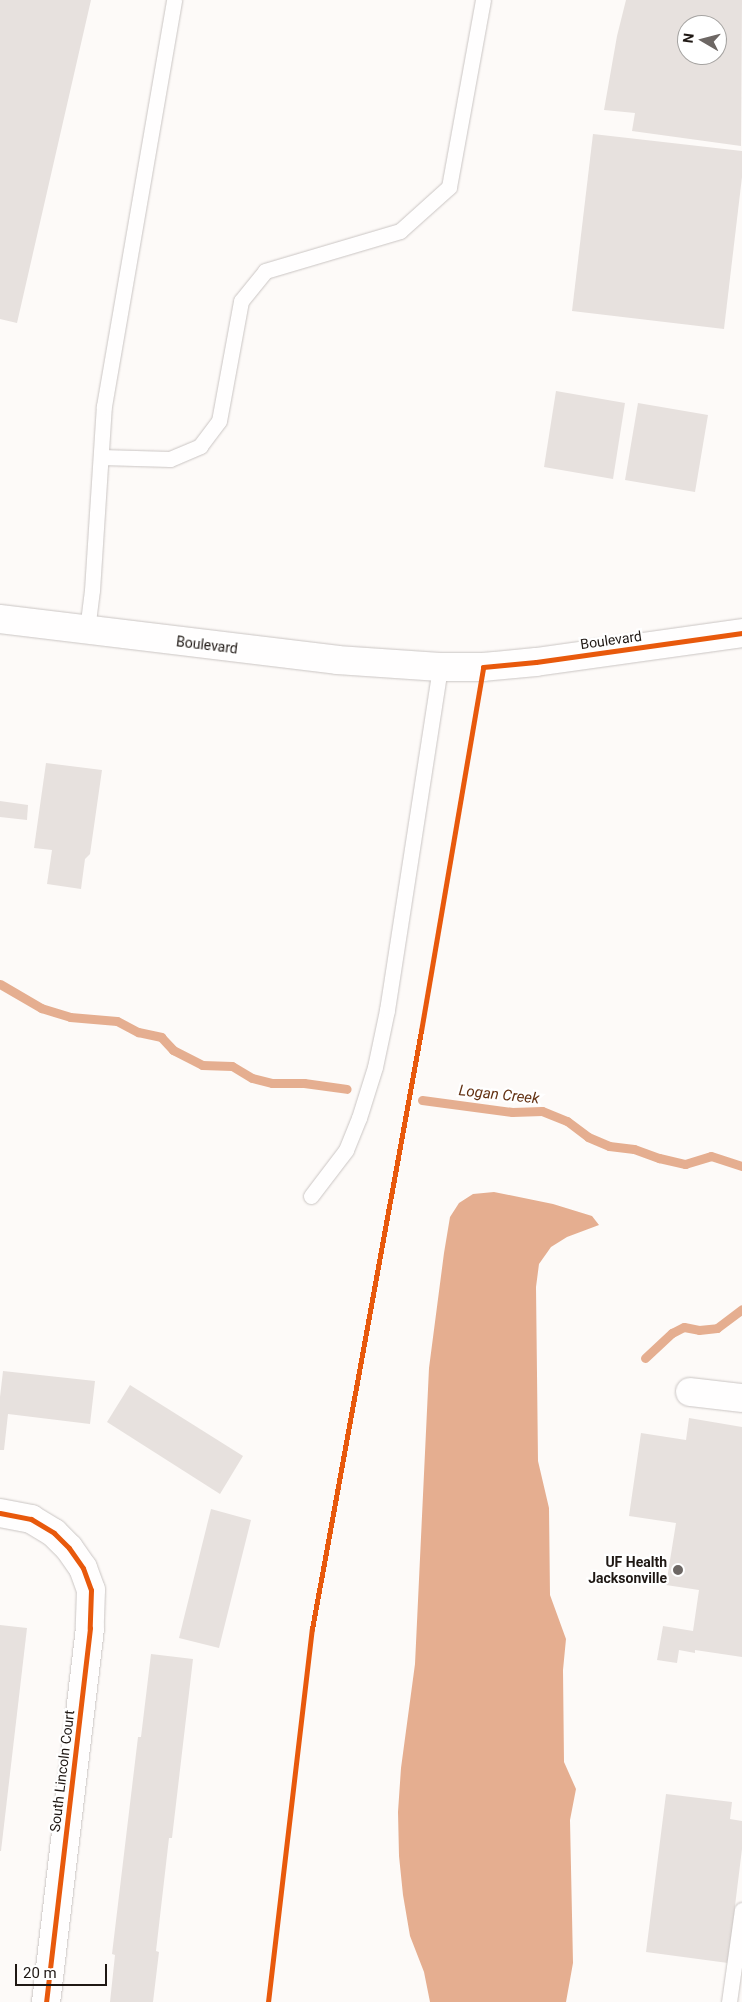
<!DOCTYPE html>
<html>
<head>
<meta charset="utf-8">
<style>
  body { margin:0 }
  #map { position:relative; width:742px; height:2002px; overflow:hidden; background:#fdfaf8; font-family:Roboto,sans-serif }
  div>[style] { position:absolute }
  .water>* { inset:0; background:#e5ae90 }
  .stream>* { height:9px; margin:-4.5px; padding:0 4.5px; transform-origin:4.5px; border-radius:4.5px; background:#e5ae90 }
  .building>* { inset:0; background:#e7e1de }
  .roads { filter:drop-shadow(0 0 1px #cac5c3) drop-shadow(0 0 1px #cac5c3) }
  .service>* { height:15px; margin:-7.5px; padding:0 7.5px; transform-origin:7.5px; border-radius:7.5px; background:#fffefe }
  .minor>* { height:28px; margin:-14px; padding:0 14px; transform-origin:14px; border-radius:14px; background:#fffefe }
  .secondary>* { height:28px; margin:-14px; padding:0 14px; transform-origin:14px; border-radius:14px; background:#fffefe }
  .cycleway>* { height:5px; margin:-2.5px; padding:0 2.5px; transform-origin:2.5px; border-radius:2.5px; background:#e8590c }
  .dots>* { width:14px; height:14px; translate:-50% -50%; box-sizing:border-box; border:2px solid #fff; border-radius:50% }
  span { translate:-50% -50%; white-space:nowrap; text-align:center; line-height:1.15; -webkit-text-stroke:4.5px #fff; paint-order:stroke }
  .street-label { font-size:14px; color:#1f1814 }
  .poi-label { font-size:14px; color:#1f1814; font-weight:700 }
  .right { translate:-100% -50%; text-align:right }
  .water-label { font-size:15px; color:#633112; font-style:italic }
  .north { position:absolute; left:677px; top:15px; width:50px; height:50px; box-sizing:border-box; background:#fff; border:1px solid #a5a3a1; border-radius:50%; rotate:278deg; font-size:14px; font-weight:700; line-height:20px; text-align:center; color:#1f1814 }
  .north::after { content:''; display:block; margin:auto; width:18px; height:22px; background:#6d6764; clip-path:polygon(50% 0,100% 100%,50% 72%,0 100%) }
  .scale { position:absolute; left:15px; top:1964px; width:92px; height:22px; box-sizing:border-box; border:2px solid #1f1814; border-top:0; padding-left:6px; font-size:15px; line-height:18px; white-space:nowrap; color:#1f1814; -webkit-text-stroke:4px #fff; paint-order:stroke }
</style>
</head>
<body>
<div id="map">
  <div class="water">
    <div style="clip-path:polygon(494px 1192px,553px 1204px,592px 1216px,599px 1225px,567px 1237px,551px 1247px,539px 1264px,536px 1287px,538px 1461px,549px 1508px,550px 1595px,566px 1639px,563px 1670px,564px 1762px,576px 1789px,570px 1820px,573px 1963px,566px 2002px,430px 2002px,424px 1972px,410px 1936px,403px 1895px,399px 1856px,398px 1812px,401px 1768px,415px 1664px,429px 1368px,444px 1253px,450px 1217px,459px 1203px,473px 1194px)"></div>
  </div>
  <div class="stream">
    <div style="left:0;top:984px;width:48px;rotate:30.3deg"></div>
    <div style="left:41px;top:1008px;width:30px;rotate:17deg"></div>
    <div style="left:70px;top:1017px;width:47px;rotate:4.9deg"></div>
    <div style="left:117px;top:1021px;width:24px;rotate:28deg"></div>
    <div style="left:138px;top:1032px;width:24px;rotate:12deg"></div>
    <div style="left:161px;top:1037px;width:18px;rotate:47deg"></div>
    <div style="left:173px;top:1050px;width:33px;rotate:27deg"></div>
    <div style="left:202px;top:1065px;width:30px;rotate:2deg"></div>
    <div style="left:232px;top:1066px;width:23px;rotate:31deg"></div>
    <div style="left:252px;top:1078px;width:21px;rotate:14deg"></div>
    <div style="left:272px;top:1083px;width:32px"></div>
    <div style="left:304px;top:1083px;width:43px;rotate:7.9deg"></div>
    <div style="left:422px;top:1100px;width:91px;rotate:7.6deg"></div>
    <div style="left:512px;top:1112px;width:30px;rotate:-2deg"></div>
    <div style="left:542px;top:1111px;width:27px;rotate:22deg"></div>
    <div style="left:567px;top:1121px;width:26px;rotate:37deg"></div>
    <div style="left:588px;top:1137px;width:23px;rotate:23deg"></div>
    <div style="left:609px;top:1146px;width:25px;rotate:7deg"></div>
    <div style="left:634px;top:1149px;width:27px;rotate:20deg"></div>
    <div style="left:659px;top:1158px;width:27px;rotate:13deg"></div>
    <div style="left:685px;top:1164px;width:27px;rotate:-17deg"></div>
    <div style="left:711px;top:1156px;width:33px;rotate:18deg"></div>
    <div style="left:645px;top:1358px;width:37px;rotate:-43deg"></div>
    <div style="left:672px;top:1333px;width:13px;rotate:-27deg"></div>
    <div style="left:684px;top:1327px;width:15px;rotate:11deg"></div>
    <div style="left:699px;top:1330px;width:18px;rotate:-6deg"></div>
    <div style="left:717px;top:1328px;width:31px;rotate:-37deg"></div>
  </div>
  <div class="building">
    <div style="clip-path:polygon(0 0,91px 0,17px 323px,0 319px)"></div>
    <div style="clip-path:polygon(evenodd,626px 0,742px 0,741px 146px,632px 131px,635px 113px,604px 110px,617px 36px,626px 0,687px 25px,717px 25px,717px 55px,687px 55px,687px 25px)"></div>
    <div style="clip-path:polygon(593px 134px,742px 151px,742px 177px,724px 329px,572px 311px)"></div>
    <div style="clip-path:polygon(556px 391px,625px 403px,613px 479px,544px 467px)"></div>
    <div style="clip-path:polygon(638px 403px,708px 415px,695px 492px,625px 480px)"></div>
    <div style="clip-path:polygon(46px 763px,102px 770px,90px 854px,85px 859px,81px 889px,47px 884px,52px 850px,34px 848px)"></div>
    <div style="clip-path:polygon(0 801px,28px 805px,27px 820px,0 817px)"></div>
    <div style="clip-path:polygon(3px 1371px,95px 1381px,90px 1424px,8px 1414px,4px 1450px,0 1450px,0 1397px)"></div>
    <div style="clip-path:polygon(130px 1385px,243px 1456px,220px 1494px,107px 1422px)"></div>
    <div style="clip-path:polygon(689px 1418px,742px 1427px,742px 1657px,695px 1650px,695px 1653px,679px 1650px,677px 1663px,657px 1660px,663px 1626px,693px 1631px,699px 1590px,666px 1585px,676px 1523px,629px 1516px,641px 1433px,686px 1440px)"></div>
    <div style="clip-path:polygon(211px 1509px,251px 1520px,219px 1648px,179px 1638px)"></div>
    <div style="clip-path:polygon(0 1625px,27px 1628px,1px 1851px,0 1851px)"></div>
    <div style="clip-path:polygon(151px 1654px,193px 1659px,172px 1838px,169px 1838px,156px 1951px,159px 1952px,153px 2002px,110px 2002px,115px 1955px,112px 1954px,138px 1737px,141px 1737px)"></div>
    <div style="clip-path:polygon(666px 1794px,732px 1802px,730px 1819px,742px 1821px,742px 1849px,728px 1963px,646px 1952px)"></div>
  </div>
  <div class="roads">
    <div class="service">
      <div style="left:101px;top:457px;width:69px;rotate:1.7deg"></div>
      <div style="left:170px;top:459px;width:33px;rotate:-23deg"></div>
      <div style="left:200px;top:446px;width:31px;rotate:-53deg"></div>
      <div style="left:219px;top:421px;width:122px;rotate:-79.6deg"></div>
      <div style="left:241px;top:301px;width:38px;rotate:-51deg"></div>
      <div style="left:265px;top:271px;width:141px;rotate:-16.5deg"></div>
      <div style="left:400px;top:231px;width:66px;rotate:-41.9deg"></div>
      <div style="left:449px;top:187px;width:190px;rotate:-79.7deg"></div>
      <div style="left:87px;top:630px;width:40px;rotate:-82.9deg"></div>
      <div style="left:92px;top:590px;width:184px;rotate:-86.3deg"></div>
      <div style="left:104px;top:406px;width:412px;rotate:-80.2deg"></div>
      <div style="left:311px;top:1196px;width:58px;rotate:-52.7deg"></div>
      <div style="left:346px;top:1150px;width:35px;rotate:-68deg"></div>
      <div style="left:359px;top:1118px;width:53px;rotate:-72.6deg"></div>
      <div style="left:375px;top:1067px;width:58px;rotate:-78.1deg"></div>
      <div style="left:387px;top:1010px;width:347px;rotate:-81.2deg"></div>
      <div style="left:729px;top:2002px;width:93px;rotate:-82deg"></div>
    </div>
    <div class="minor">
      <div style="left:690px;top:1392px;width:52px;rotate:6.6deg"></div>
      <div style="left:0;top:1513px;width:32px;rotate:11deg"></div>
      <div style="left:31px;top:1519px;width:27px;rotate:31deg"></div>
      <div style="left:54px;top:1533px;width:21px;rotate:45deg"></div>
      <div style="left:69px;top:1548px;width:24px;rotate:55deg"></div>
      <div style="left:83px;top:1568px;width:23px;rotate:70deg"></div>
      <div style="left:91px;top:1590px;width:38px;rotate:92deg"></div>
      <div style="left:90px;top:1628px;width:377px;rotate:96.7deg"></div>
    </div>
    <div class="secondary">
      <div style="left:0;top:619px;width:339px;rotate:6.9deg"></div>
      <div style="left:337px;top:660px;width:103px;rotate:3.9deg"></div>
      <div style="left:440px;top:667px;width:43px"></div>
      <div style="left:483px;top:667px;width:53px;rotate:-5.4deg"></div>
      <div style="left:536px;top:662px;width:208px;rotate:-8deg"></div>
    </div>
  </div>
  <div class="cycleway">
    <div style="left:0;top:1513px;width:32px;rotate:11deg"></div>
    <div style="left:31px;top:1519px;width:27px;rotate:31deg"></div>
    <div style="left:54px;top:1533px;width:21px;rotate:45deg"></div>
    <div style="left:69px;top:1548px;width:24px;rotate:55deg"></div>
    <div style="left:83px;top:1568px;width:23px;rotate:70deg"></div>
    <div style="left:91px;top:1590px;width:38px;rotate:92deg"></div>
    <div style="left:90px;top:1628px;width:377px;rotate:96.7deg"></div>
    <div style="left:268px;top:2002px;width:376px;rotate:-83.3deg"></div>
    <div style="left:312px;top:1629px;width:608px;rotate:-79.67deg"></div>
    <div style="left:421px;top:1031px;width:369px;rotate:-80.3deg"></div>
    <div style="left:483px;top:667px;width:53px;rotate:-5.4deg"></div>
    <div style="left:536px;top:662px;width:208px;rotate:-8deg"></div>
  </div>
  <div class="dots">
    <div style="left:678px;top:1570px;background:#6d6764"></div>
  </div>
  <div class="street-label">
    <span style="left:611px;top:640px;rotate:-8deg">Boulevard</span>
    <span style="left:207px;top:645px;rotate:7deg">Boulevard</span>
    <span style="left:62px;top:1771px;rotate:-83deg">South Lincoln Court</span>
  </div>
  <div class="poi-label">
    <span class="right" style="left:667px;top:1570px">UF Health<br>Jacksonville</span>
  </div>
  <div class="water-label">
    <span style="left:499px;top:1095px;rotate:6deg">Logan Creek</span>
  </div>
  <div class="north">N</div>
  <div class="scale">20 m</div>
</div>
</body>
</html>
